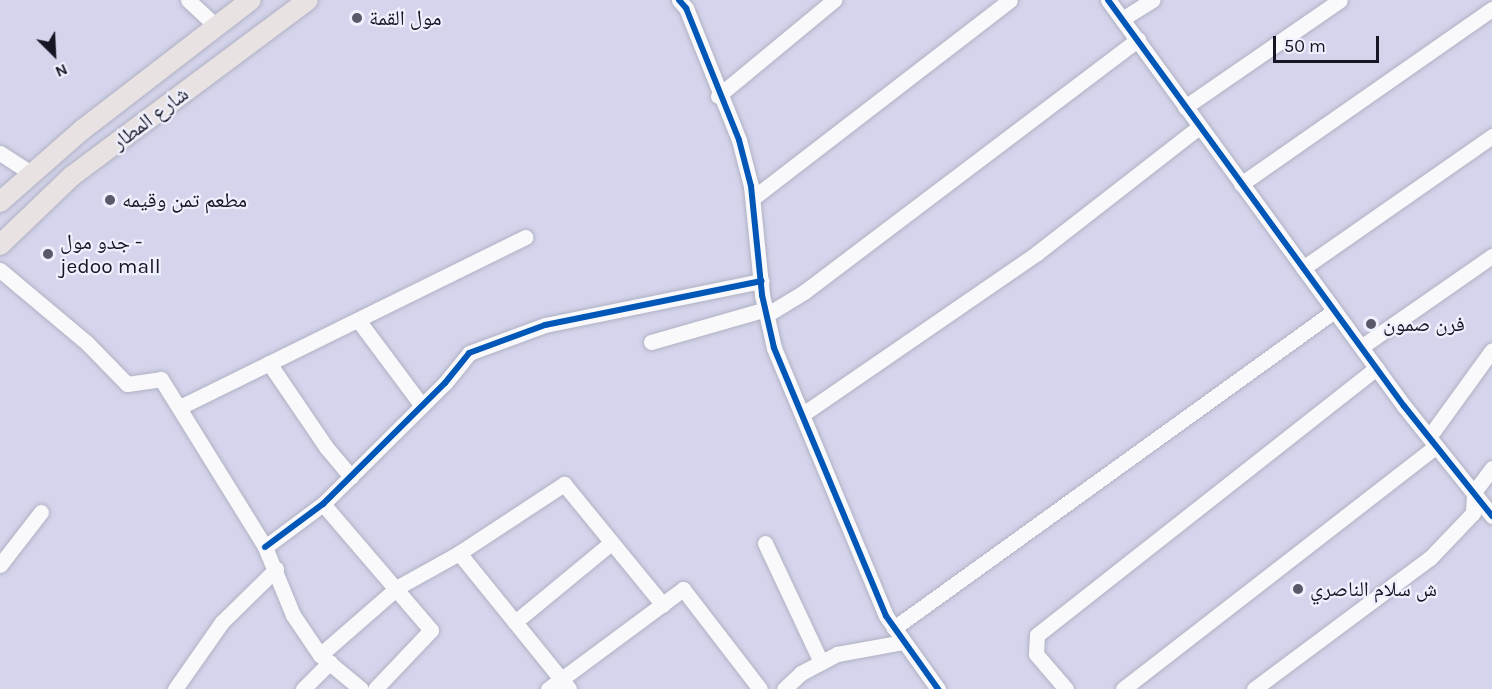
<!DOCTYPE html>
<html>
<head>
<meta charset="utf-8">
<style>
  body { margin:0 }
  #map { position:relative; width:1492px; height:689px; overflow:hidden; background:#d4d5ec; font-family:Karla,"Noto Naskh Arabic",sans-serif }
  div>[style] { position:absolute }
  .roads { filter:drop-shadow(0 0 2px #b1b1c3) drop-shadow(0 0 2px #b1b1c3) }
  .minor>* { height:15px; margin:-7.5px; padding:0 7.5px; transform-origin:7.5px; border-radius:7.5px; background:#f9f9fc }
  .major>* { height:20px; margin:-10px; padding:0 10px; transform-origin:10px; border-radius:10px; background:#e8e2e3 }
  .cycleway>* { height:6px; margin:-3px; padding:0 3px; transform-origin:3px; border-radius:3px; background:#0057b8 }
  .dots>* { width:16px; height:16px; translate:-50% -50%; box-sizing:border-box; border:3px solid #eff0fd; border-radius:50% }
  span { translate:-50% -50%; white-space:nowrap; text-align:center; line-height:1.15; -webkit-text-stroke:4.5px #eff0fd; paint-order:stroke }
  .poi-label { font-size:21px; color:#161625 }
  .left { translate:0 -50%; text-align:left }
  .street-label { font-size:21px; color:#161625 }
  .north { position:absolute; left:24px; top:24px; width:60px; height:60px; -webkit-text-stroke:4px #eff0fd; paint-order:stroke; rotate:156deg; font-size:16px; font-weight:700; line-height:24px; text-align:center; color:#161625 }
  .north::after { content:''; display:block; margin:auto; width:21px; height:27px; background:#161625; clip-path:polygon(50% 0,100% 100%,50% 72%,0 100%) }
  .scale { position:absolute; left:1273px; top:36px; width:106px; height:27px; box-sizing:border-box; border:3px solid #161625; border-top:0; padding-left:8px; font-size:18px; line-height:21px; white-space:nowrap; color:#161625; -webkit-text-stroke:4px #eff0fd; paint-order:stroke }
</style>
</head>
<body>
<div id="map">
  <div class="roads">
    <div class="minor">
      <div style="left:188px;top:0;width:38px;rotate:43deg"></div>
      <div style="left:679px;top:0;width:11px;rotate:49deg"></div>
      <div style="left:686px;top:8px;width:142px;rotate:68.1deg"></div>
      <div style="left:739px;top:140px;width:48px;rotate:75.4deg"></div>
      <div style="left:751px;top:186px;width:110px;rotate:84.2deg"></div>
      <div style="left:762px;top:295px;width:54px;rotate:77.2deg"></div>
      <div style="left:774px;top:348px;width:290px;rotate:67.3deg"></div>
      <div style="left:886px;top:616px;width:90px;rotate:54.5deg"></div>
      <div style="left:1108px;top:0;width:502px;rotate:53.91deg"></div>
      <div style="left:1404px;top:406px;width:141px;rotate:51.3deg"></div>
      <div style="left:1122px;top:19px;width:36px;rotate:-32deg"></div>
      <div style="left:718px;top:96px;width:151px;rotate:-39.6deg"></div>
      <div style="left:1185px;top:107px;width:188px;rotate:-34.6deg"></div>
      <div style="left:0;top:153px;width:37px;rotate:33deg"></div>
      <div style="left:1241px;top:184px;width:306px;rotate:-34.9deg"></div>
      <div style="left:753px;top:198px;width:324px;rotate:-37.6deg"></div>
      <div style="left:1303px;top:268px;width:231px;rotate:-34.9deg"></div>
      <div style="left:0;top:270px;width:114px;rotate:40deg"></div>
      <div style="left:87px;top:343px;width:57px;rotate:45.7deg"></div>
      <div style="left:127px;top:384px;width:34px;rotate:-8deg"></div>
      <div style="left:161px;top:379px;width:198px;rotate:58.2deg"></div>
      <div style="left:265px;top:547px;width:74px;rotate:67.6deg"></div>
      <div style="left:293px;top:615px;width:48px;rotate:56deg"></div>
      <div style="left:320px;top:655px;width:53px;rotate:39.7deg"></div>
      <div style="left:768px;top:314px;width:42px;rotate:-31.4deg"></div>
      <div style="left:804px;top:292px;width:419px;rotate:-37.1deg"></div>
      <div style="left:358px;top:320px;width:107px;rotate:53.3deg"></div>
      <div style="left:651px;top:342px;width:120px;rotate:-16deg"></div>
      <div style="left:1361px;top:347px;width:160px;rotate:-34.8deg"></div>
      <div style="left:269px;top:363px;width:102px;rotate:55.8deg"></div>
      <div style="left:326px;top:447px;width:39px;rotate:50deg"></div>
      <div style="left:180px;top:407px;width:385px;rotate:-26.2deg"></div>
      <div style="left:803px;top:414px;width:284px;rotate:-34.5deg"></div>
      <div style="left:1037px;top:253px;width:205px;rotate:-37.9deg"></div>
      <div style="left:1429px;top:437px;width:107px;rotate:-54.1deg"></div>
      <div style="left:323px;top:504px;width:166px;rotate:49.4deg"></div>
      <div style="left:431px;top:630px;width:81px;rotate:133.5deg"></div>
      <div style="left:765px;top:543px;width:132px;rotate:64.8deg"></div>
      <div style="left:265px;top:547px;width:72px;rotate:-36.6deg"></div>
      <div style="left:323px;top:504px;width:172px;rotate:-44.8deg"></div>
      <div style="left:445px;top:383px;width:38px;rotate:-51deg"></div>
      <div style="left:469px;top:353px;width:81px;rotate:-20.2deg"></div>
      <div style="left:545px;top:325px;width:221px;rotate:-11.5deg"></div>
      <div style="left:459px;top:553px;width:175px;rotate:51deg"></div>
      <div style="left:0;top:565px;width:67px;rotate:-52.3deg"></div>
      <div style="left:515px;top:622px;width:124px;rotate:-39.5deg"></div>
      <div style="left:894px;top:628px;width:542px;rotate:-35.77deg"></div>
      <div style="left:320px;top:655px;width:103px;rotate:-41.1deg"></div>
      <div style="left:398px;top:587px;width:70px;rotate:-29.1deg"></div>
      <div style="left:459px;top:553px;width:126px;rotate:-33.3deg"></div>
      <div style="left:564px;top:484px;width:156px;rotate:50.7deg"></div>
      <div style="left:175px;top:689px;width:82px;rotate:-55deg"></div>
      <div style="left:222px;top:622px;width:76px;rotate:-44.5deg"></div>
      <div style="left:303px;top:689px;width:38px;rotate:-45deg"></div>
      <div style="left:548px;top:689px;width:168px;rotate:-36.5deg"></div>
      <div style="left:683px;top:589px;width:126px;rotate:52.4deg"></div>
      <div style="left:784px;top:689px;width:23px;rotate:-43deg"></div>
      <div style="left:801px;top:673px;width:41px;rotate:-27.8deg"></div>
      <div style="left:837px;top:654px;width:68px;rotate:-10.2deg"></div>
      <div style="left:1066px;top:689px;width:46px;rotate:-130.6deg"></div>
      <div style="left:1036px;top:654px;width:19px;rotate:-87deg"></div>
      <div style="left:1037px;top:635px;width:432px;rotate:-38.2deg"></div>
      <div style="left:1123px;top:689px;width:396px;rotate:-37.8deg"></div>
      <div style="left:1254px;top:689px;width:219px;rotate:-36.7deg"></div>
      <div style="left:1430px;top:558px;width:62px;rotate:-46.3deg"></div>
      <div style="left:1473px;top:513px;width:21px;rotate:-87deg"></div>
      <div style="left:1474px;top:492px;width:30px;rotate:-53deg"></div>
    </div>
    <div class="major">
      <div style="left:0;top:202px;width:109px;rotate:-41.3deg"></div>
      <div style="left:82px;top:130px;width:213px;rotate:-37.6deg"></div>
      <div style="left:0;top:245px;width:100px;rotate:-43.8deg"></div>
      <div style="left:72px;top:176px;width:294px;rotate:-36.7deg"></div>
    </div>
  </div>
  <div class="cycleway">
    <div style="left:679px;top:0;width:11px;rotate:49deg"></div>
    <div style="left:686px;top:8px;width:142px;rotate:68.1deg"></div>
    <div style="left:739px;top:140px;width:48px;rotate:75.4deg"></div>
    <div style="left:751px;top:186px;width:110px;rotate:84.2deg"></div>
    <div style="left:762px;top:295px;width:54px;rotate:77.2deg"></div>
    <div style="left:774px;top:348px;width:290px;rotate:67.3deg"></div>
    <div style="left:886px;top:616px;width:90px;rotate:54.5deg"></div>
    <div style="left:1108px;top:0;width:502px;rotate:53.91deg"></div>
    <div style="left:1404px;top:406px;width:141px;rotate:51.3deg"></div>
    <div style="left:265px;top:547px;width:72px;rotate:-36.6deg"></div>
    <div style="left:323px;top:504px;width:172px;rotate:-44.8deg"></div>
    <div style="left:445px;top:383px;width:38px;rotate:-51deg"></div>
    <div style="left:469px;top:353px;width:81px;rotate:-20.2deg"></div>
    <div style="left:545px;top:325px;width:221px;rotate:-11.5deg"></div>
  </div>
  <div class="dots">
    <div style="left:357px;top:18px;background:#58596b"></div>
    <div style="left:110px;top:200px;background:#58596b"></div>
    <div style="left:48px;top:254px;background:#58596b"></div>
    <div style="left:1371px;top:324px;background:#58596b"></div>
    <div style="left:1298px;top:589px;background:#58596b"></div>
  </div>
  <div class="poi-label">
    <span class="left" style="left:369px;top:18px">مول القمة</span>
    <span class="left" style="left:122px;top:200px">مطعم تمن وقيمه</span>
    <span class="left" style="left:60px;top:254px">جدو مول -<br>jedoo mall</span>
    <span class="left" style="left:1383px;top:324px">فرن صمون</span>
    <span class="left" style="left:1310px;top:589px">ش سلام الناصري</span>
  </div>
  <div class="street-label">
    <span style="left:150px;top:118px;rotate:-37deg">شارع المطار</span>
  </div>
  <div class="north">N</div>
  <div class="scale">50 m</div>
</div>
</body>
</html>
